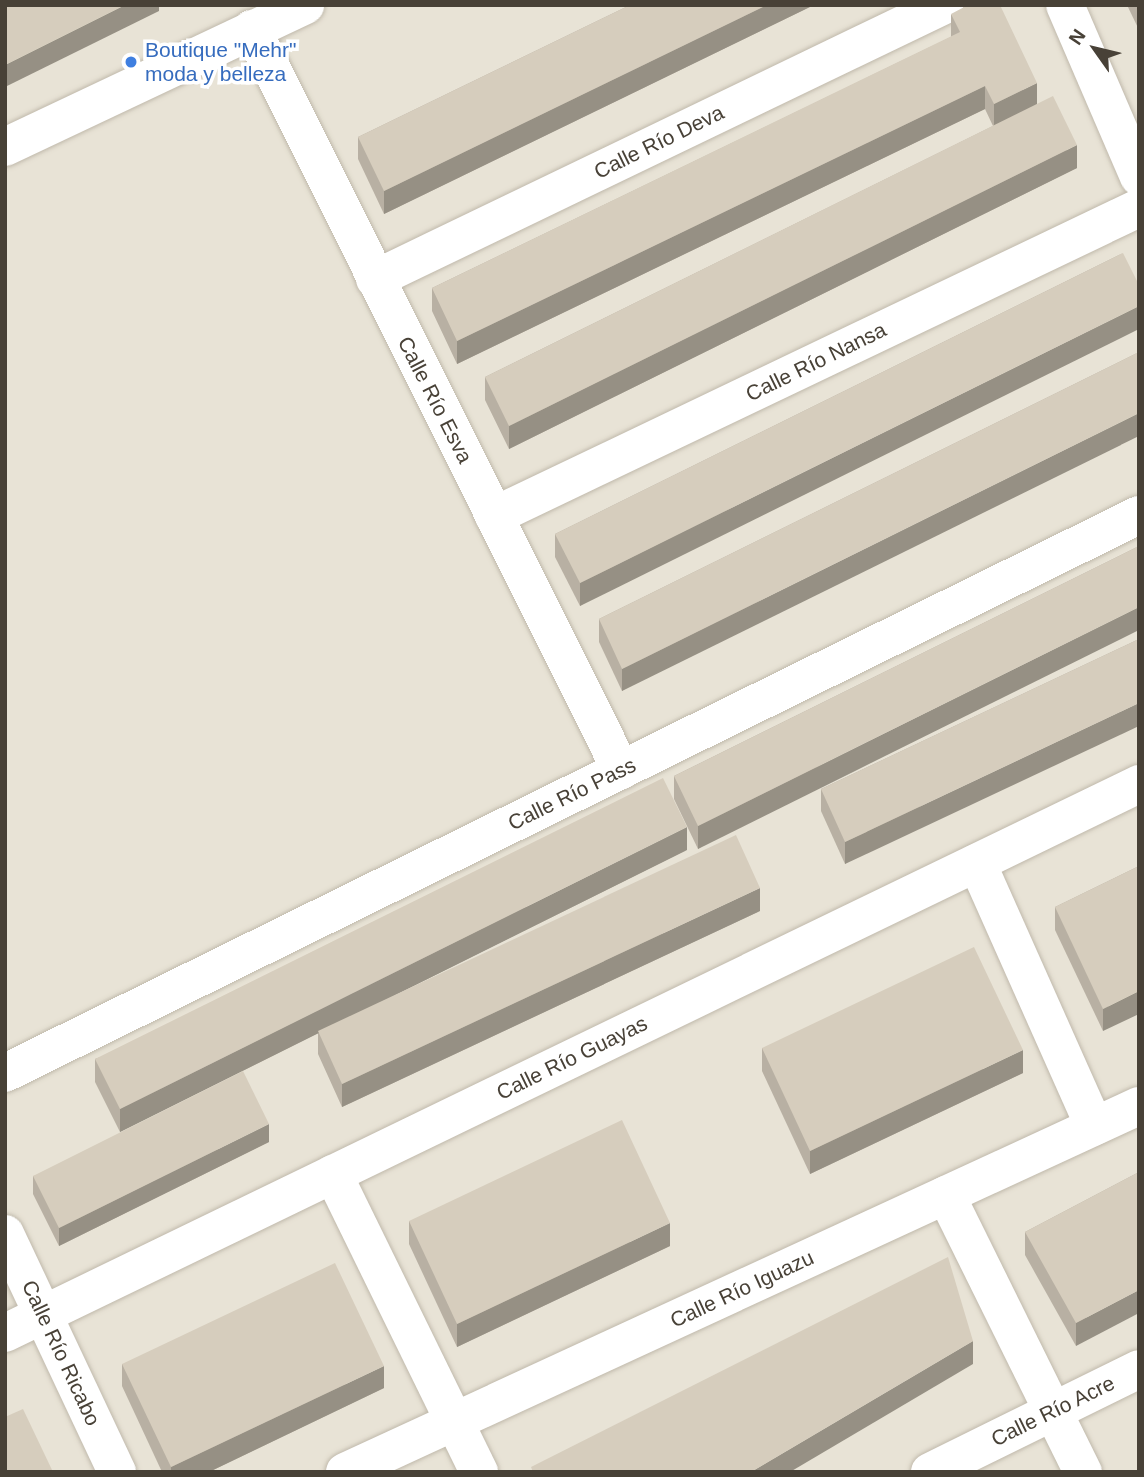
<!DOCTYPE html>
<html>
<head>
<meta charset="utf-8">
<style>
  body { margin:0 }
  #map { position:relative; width:1144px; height:1477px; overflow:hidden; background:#f4f1e8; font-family:Arial,sans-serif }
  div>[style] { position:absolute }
  .residential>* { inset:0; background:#e8e3d6 }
  .roads { filter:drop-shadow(0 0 2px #c0b9ab) drop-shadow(0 0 2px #c0b9ab) }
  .minor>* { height:38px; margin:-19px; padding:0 19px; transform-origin:19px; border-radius:19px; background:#fff }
  .wall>* { inset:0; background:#b8b0a3 }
  .shaded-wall>* { inset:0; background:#969084 }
  .building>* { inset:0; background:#d6cdbd }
  .dots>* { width:19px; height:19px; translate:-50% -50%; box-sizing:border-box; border:4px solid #fff; border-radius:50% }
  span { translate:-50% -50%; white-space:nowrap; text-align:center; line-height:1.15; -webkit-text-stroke:7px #fff; paint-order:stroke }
  .shop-label { font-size:21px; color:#366cbe }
  .left { translate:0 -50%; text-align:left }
  .street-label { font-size:21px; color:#484137 }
  .frame { position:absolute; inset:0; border:7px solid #484137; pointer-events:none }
  .north { position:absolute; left:1060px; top:14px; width:70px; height:70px; -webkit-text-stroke:5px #fff; paint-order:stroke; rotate:304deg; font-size:19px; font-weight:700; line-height:28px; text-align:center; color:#484137 }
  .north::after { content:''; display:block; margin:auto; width:24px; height:32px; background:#484137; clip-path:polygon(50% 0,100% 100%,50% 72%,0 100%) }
</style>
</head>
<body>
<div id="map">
  <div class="residential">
    <div style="clip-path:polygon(5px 5px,1139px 5px,1139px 1472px,5px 1472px)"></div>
  </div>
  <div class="roads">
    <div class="minor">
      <div style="left:1065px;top:5px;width:187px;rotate:66.7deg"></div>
      <div style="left:252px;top:29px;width:828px;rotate:63.53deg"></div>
      <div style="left:5px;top:147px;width:332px;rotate:-25.3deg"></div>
      <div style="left:375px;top:279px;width:632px;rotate:-25.71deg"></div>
      <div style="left:494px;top:516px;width:715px;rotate:-25.53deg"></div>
      <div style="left:977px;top:863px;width:288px;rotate:66deg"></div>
      <div style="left:5px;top:1073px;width:1264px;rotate:-26.2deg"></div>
      <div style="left:333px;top:1174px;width:332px;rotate:63.9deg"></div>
      <div style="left:946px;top:1195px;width:309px;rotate:63.7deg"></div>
      <div style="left:5px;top:1234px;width:263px;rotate:64.8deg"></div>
      <div style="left:5px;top:1333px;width:1260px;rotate:-25.83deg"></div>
      <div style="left:345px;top:1472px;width:874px;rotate:-24.75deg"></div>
      <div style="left:930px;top:1472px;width:233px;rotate:-26.2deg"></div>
    </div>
  </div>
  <div class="wall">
    <div style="clip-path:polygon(630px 5px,814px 5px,384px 214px,358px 159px,358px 137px)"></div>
    <div style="clip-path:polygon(1127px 5px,1139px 5px,1139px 30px)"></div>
    <div style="clip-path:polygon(951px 14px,1037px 104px,1077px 168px,509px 449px,485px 400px,485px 377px,993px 126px,985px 109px,457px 364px,432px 311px,432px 288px,951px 37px)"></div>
    <div style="clip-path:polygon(1123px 253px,580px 606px,555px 557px,555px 534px)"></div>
    <div style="clip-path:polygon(1139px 352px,622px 691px,599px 642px,599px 619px)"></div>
    <div style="clip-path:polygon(1139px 546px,698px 849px,674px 799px,674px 776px)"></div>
    <div style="clip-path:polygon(1139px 639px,845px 864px,821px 811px,821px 789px)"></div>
    <div style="clip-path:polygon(687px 850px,393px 996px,760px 911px,342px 1107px,318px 1054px,318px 1033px,120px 1132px,95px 1082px,95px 1059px)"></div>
    <div style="clip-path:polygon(1139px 866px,1103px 1031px,1055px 930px,1055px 907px)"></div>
    <div style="clip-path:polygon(762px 1048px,1023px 1073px,810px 1174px,762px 1071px)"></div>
    <div style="clip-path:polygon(269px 1142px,59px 1246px,33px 1194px,33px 1176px)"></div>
    <div style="clip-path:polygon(1139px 1172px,1076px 1346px,1025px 1255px,1025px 1232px)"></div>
    <div style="clip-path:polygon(409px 1221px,670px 1246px,457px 1347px,409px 1244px)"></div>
    <div style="clip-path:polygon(122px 1364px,384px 1388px,209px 1472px,162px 1472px,122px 1386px)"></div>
  </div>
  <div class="shaded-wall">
    <div style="clip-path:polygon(125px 5px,159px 5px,159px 11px,5px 87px,5px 65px)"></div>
    <div style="clip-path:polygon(767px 5px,814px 5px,384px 214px,384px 191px)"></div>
    <div style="clip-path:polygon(1037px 83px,1037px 106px,994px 127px,994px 104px)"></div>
    <div style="clip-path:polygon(985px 86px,985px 109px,457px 364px,457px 341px)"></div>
    <div style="clip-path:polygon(1077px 145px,1077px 168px,509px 449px,509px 426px)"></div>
    <div style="clip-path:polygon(1139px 306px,1139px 329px,580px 606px,580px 583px)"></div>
    <div style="clip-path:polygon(1139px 413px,1139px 436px,622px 691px,622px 669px)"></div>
    <div style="clip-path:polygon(1139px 607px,1139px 630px,698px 849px,698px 826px)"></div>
    <div style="clip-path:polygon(1139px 703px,1139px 726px,845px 864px,845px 842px)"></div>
    <div style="clip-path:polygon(687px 827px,687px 850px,120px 1132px,120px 1109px)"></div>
    <div style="clip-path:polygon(760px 888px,760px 911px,342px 1107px,342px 1084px)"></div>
    <div style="clip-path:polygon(1139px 991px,1139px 1014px,1103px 1031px,1103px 1009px)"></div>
    <div style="clip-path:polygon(1023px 1050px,1023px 1073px,810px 1174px,810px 1151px)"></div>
    <div style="clip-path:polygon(269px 1124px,269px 1142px,59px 1246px,59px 1228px)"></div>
    <div style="clip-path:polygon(670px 1223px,670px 1246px,457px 1347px,457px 1324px)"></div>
    <div style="clip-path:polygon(1139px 1290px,1139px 1313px,1076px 1346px,1076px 1323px)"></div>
    <div style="clip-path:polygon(973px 1341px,973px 1364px,790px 1472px,751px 1472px)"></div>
    <div style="clip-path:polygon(384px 1366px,384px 1388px,209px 1472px,171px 1472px,171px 1467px)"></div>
  </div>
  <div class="building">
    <div style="clip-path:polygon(5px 5px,125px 5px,5px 65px)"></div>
    <div style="clip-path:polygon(630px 5px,767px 5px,384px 191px,358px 137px)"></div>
    <div style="clip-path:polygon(968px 5px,1000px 5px,1037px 83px,994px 104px,985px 86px,457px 341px,432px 288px,960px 32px,951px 14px)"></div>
    <div style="clip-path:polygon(1053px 96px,1077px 145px,509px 426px,485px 377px)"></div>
    <div style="clip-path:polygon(1123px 253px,1139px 285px,1139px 306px,580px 583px,555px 534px)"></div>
    <div style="clip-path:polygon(1139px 352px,1139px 413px,622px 669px,599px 619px)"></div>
    <div style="clip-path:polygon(1139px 546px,1139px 607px,698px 826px,674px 776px)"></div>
    <div style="clip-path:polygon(1139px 639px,1139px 703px,845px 842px,821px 789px)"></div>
    <div style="clip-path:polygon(663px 778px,687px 827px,120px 1109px,95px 1059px)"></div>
    <div style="clip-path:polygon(736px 835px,760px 888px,342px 1084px,318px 1031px)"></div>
    <div style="clip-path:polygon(1139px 866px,1139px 991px,1103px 1009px,1055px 907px)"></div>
    <div style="clip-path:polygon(974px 947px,1023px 1050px,810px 1151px,762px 1048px)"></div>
    <div style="clip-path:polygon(243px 1071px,269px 1124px,59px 1228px,33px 1176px)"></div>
    <div style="clip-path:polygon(622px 1120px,670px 1223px,457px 1324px,409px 1221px)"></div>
    <div style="clip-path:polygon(1139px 1172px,1139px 1290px,1076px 1323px,1025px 1232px)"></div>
    <div style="clip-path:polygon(948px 1257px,973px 1341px,751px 1472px,533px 1472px,531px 1467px)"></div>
    <div style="clip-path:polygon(335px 1263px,384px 1366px,171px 1467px,122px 1364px)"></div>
    <div style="clip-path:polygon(23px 1409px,53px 1472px,5px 1472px,5px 1417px)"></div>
  </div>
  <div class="dots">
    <div style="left:131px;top:62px;background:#3f7fe0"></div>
  </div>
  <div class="shop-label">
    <span class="left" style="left:145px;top:62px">Boutique "Mehr"<br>moda y belleza</span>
  </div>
  <div class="street-label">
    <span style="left:659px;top:142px;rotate:-26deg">Calle Río Deva</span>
    <span style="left:816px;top:362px;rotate:-26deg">Calle Río Nansa</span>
    <span style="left:435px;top:400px;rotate:63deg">Calle Río Esva</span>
    <span style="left:572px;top:794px;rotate:-26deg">Calle Río Pass</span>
    <span style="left:572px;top:1058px;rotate:-26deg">Calle Río Guayas</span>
    <span style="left:742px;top:1289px;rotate:-25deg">Calle Río Iguazu</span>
    <span style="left:61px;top:1353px;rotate:65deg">Calle Río Ricabo</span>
    <span style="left:1053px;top:1411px;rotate:-26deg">Calle Río Acre</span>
  </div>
  <div class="frame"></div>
  <div class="north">N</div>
</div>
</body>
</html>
